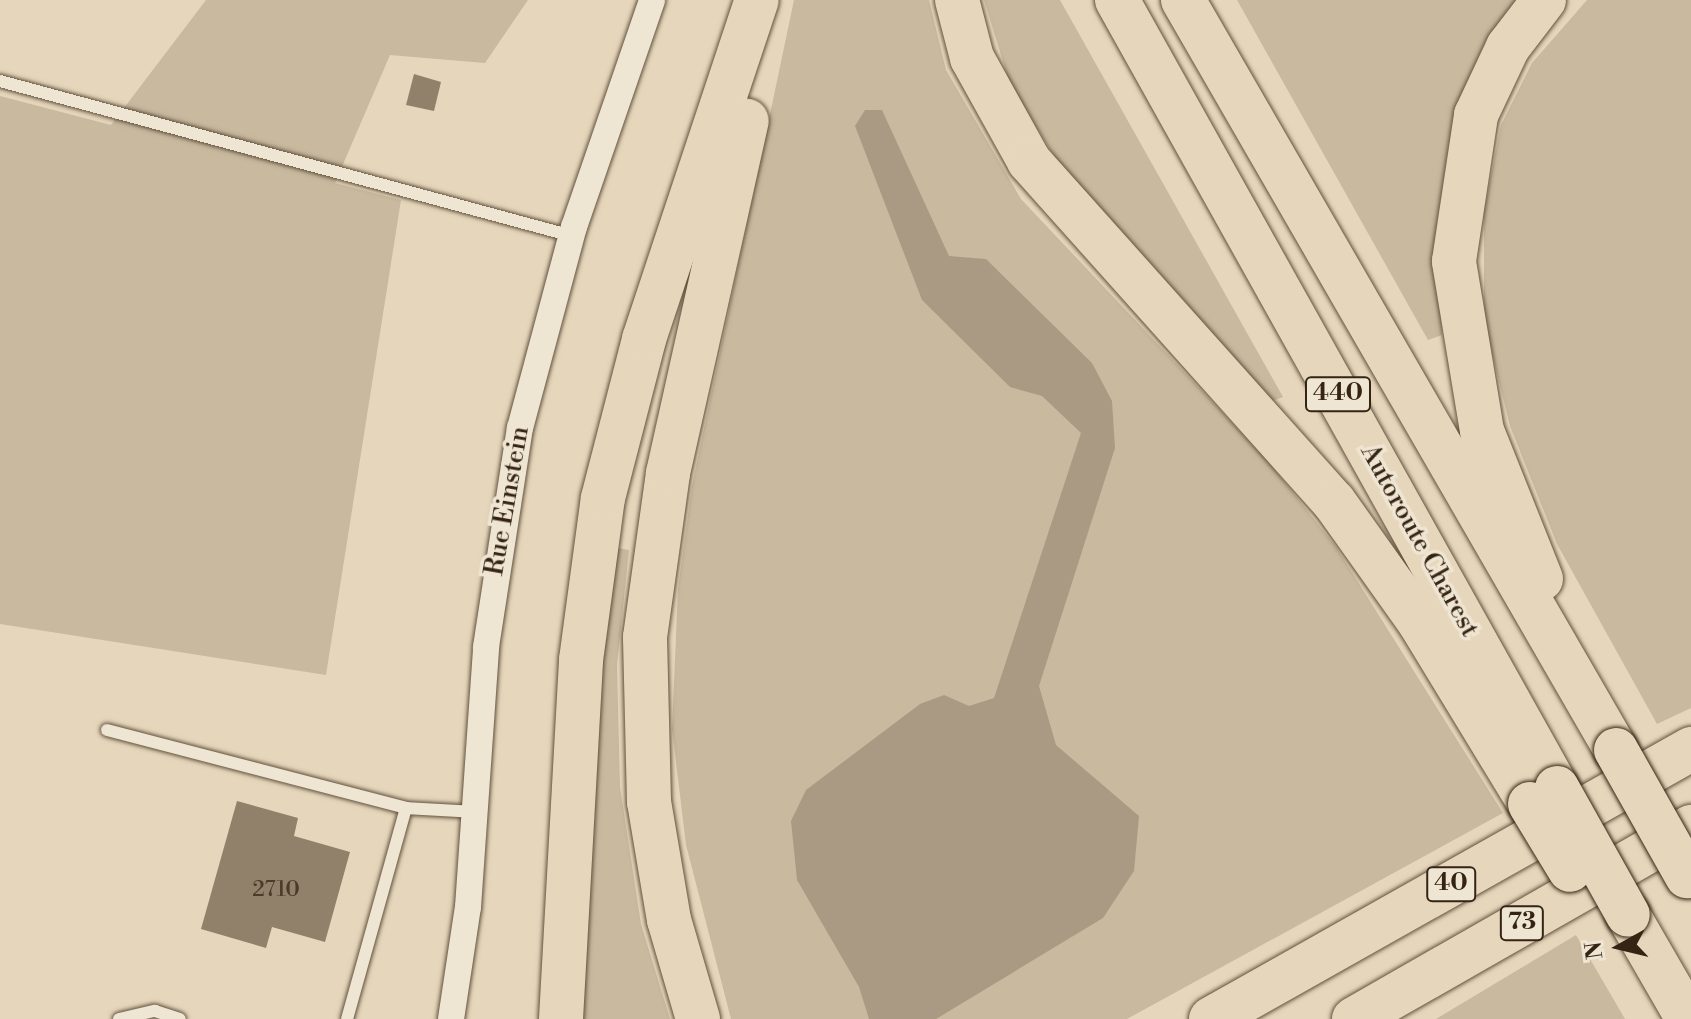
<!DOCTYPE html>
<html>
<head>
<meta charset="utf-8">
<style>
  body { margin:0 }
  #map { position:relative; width:1691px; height:1019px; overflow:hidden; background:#e6d7bc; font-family:"Libre Bodoni",serif }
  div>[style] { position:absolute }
  .green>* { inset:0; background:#c8b99f }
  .water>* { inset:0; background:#aa9a83 }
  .building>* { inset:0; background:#91816b }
  .roads { filter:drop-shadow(0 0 2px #61513d) drop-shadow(0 0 2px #61513d) }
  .service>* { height:12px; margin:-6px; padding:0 6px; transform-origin:6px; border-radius:6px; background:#efe5d3 }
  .minor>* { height:26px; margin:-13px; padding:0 13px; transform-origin:13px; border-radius:13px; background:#efe5d3 }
  .motorway>* { height:44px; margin:-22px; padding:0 22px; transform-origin:22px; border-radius:22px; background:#e6d7bc }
  .bridges { filter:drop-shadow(0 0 2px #352413) drop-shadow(0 0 2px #352413) }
  .motorway-bridge>* { height:44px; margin:-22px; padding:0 22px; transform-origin:22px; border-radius:22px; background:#e6d7bc }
  span { translate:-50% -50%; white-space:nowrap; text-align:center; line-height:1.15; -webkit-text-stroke:7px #efe5d3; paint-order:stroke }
  .number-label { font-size:22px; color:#4c3b29 }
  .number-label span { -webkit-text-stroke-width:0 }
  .shield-label span { padding:2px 6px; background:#efe5d3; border:2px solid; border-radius:6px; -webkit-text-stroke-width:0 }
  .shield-label { font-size:24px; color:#352413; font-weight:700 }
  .street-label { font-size:26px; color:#352413 }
  .north { position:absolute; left:1579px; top:907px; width:80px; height:80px; -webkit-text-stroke:6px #efe5d3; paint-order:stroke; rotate:262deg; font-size:22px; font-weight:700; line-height:32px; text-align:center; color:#352413 }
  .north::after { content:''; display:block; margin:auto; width:28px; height:36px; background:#352413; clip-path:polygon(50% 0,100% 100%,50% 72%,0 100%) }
</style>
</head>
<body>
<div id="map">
  <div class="green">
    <div style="clip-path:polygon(206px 0,528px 0,485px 63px,390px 55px,335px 183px,401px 200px,326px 675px,0 624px,0 96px,111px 125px)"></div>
    <div style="clip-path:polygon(794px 0,929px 0,946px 70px,1021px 199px,1267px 460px,1336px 547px,1503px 813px,1127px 1019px,731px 1019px,686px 845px,672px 729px,678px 589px,692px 486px)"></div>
    <div style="clip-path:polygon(984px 0,1060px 0,1283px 397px,1272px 401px,1058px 162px,1010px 84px)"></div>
    <div style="clip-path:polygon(1237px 0,1521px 0,1472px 78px,1449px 149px,1437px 223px,1442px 335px,1428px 340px)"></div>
    <div style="clip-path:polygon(1587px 0,1691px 0,1691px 708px,1657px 724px,1557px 544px,1510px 426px,1484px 320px,1484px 212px,1501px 125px,1532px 63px)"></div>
    <div style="clip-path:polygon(618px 548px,629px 550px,617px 665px,620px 787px,641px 924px,670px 1019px,582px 1019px,604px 638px)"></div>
    <div style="clip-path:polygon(1576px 935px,1625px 1019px,1436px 1019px)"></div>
  </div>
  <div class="water">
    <div style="clip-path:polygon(865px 110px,882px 110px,949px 256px,986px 259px,1092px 363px,1112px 401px,1115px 448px,1039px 686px,1056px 745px,1139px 816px,1134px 871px,1103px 918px,936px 1019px,869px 1019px,859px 987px,797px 880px,791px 821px,806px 790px,920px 704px,944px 695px,969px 706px,994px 698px,1081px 433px,1042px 396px,1010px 387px,922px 300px,855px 126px)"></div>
  </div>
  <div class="building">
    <div style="clip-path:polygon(414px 74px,441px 82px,434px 111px,406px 105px)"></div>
    <div style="clip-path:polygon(237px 801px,298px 818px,294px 836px,350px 852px,325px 942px,272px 927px,266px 948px,201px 929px)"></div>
  </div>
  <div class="roads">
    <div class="service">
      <div style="left:0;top:81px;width:593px;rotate:15.16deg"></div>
      <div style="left:107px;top:730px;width:309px;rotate:14.6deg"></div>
      <div style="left:119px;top:1019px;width:37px;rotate:-13deg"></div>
      <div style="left:155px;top:1011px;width:26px;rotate:18deg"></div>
      <div style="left:347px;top:1019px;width:219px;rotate:-74.4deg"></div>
      <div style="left:406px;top:808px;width:69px;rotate:3.3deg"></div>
    </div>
    <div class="minor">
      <div style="left:451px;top:1019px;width:113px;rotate:-81.4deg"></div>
      <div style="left:468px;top:907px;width:261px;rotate:-86deg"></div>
      <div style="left:486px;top:647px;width:222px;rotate:-81.2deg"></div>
      <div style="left:520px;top:428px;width:208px;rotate:-75deg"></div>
      <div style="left:574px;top:227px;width:240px;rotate:-71deg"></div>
    </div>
    <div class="motorway">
      <div style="left:957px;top:0;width:60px;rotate:75.5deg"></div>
      <div style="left:972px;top:58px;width:118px;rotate:61deg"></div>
      <div style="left:1029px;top:161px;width:457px;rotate:48.2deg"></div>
      <div style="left:1334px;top:502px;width:148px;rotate:54.6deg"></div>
      <div style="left:1420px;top:623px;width:212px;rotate:58.7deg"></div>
      <div style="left:1117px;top:0;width:903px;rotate:60.82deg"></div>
      <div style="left:1183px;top:0;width:866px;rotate:60deg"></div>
      <div style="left:1541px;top:579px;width:159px;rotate:-111.7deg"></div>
      <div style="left:1482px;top:431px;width:172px;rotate:-99.4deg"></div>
      <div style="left:1454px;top:261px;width:148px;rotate:-81.4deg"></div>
      <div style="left:1476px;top:115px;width:75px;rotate:-64.8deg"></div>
      <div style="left:1508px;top:47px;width:59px;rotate:-52.5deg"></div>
      <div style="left:1628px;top:915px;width:120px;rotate:60deg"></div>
      <div style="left:561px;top:1019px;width:360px;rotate:-86.8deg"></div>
      <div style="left:581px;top:660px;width:163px;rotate:-82.3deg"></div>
      <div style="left:603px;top:498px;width:164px;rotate:-75.5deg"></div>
      <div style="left:644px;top:339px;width:357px;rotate:-71.6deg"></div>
      <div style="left:698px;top:1019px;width:103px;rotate:-106.3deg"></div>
      <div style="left:669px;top:920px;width:120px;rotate:-99.6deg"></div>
      <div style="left:649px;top:802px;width:165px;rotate:-91.4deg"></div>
      <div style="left:645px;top:637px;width:166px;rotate:-82deg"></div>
      <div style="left:668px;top:473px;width:361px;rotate:-77.4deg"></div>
      <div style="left:1211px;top:1019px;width:551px;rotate:-29.36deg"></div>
      <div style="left:1354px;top:1019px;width:388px;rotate:-29.7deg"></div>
    </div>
  </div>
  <div class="bridges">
    <div class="motorway-bridge">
      <div style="left:1616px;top:750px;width:145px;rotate:60.6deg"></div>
      <div style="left:1557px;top:788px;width:145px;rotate:60.8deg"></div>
      <div style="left:1530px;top:804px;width:77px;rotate:58.8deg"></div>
    </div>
  </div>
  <div class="number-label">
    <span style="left:276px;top:890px">2710</span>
  </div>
  <div class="shield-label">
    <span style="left:1338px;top:394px">440</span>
    <span style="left:1451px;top:884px">40</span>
    <span style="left:1522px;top:923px">73</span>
  </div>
  <div class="street-label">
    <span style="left:508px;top:501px;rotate:-80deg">Rue Einstein</span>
    <span style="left:1419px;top:541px;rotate:61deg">Autoroute Charest</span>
  </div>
  <div class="north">N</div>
</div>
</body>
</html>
